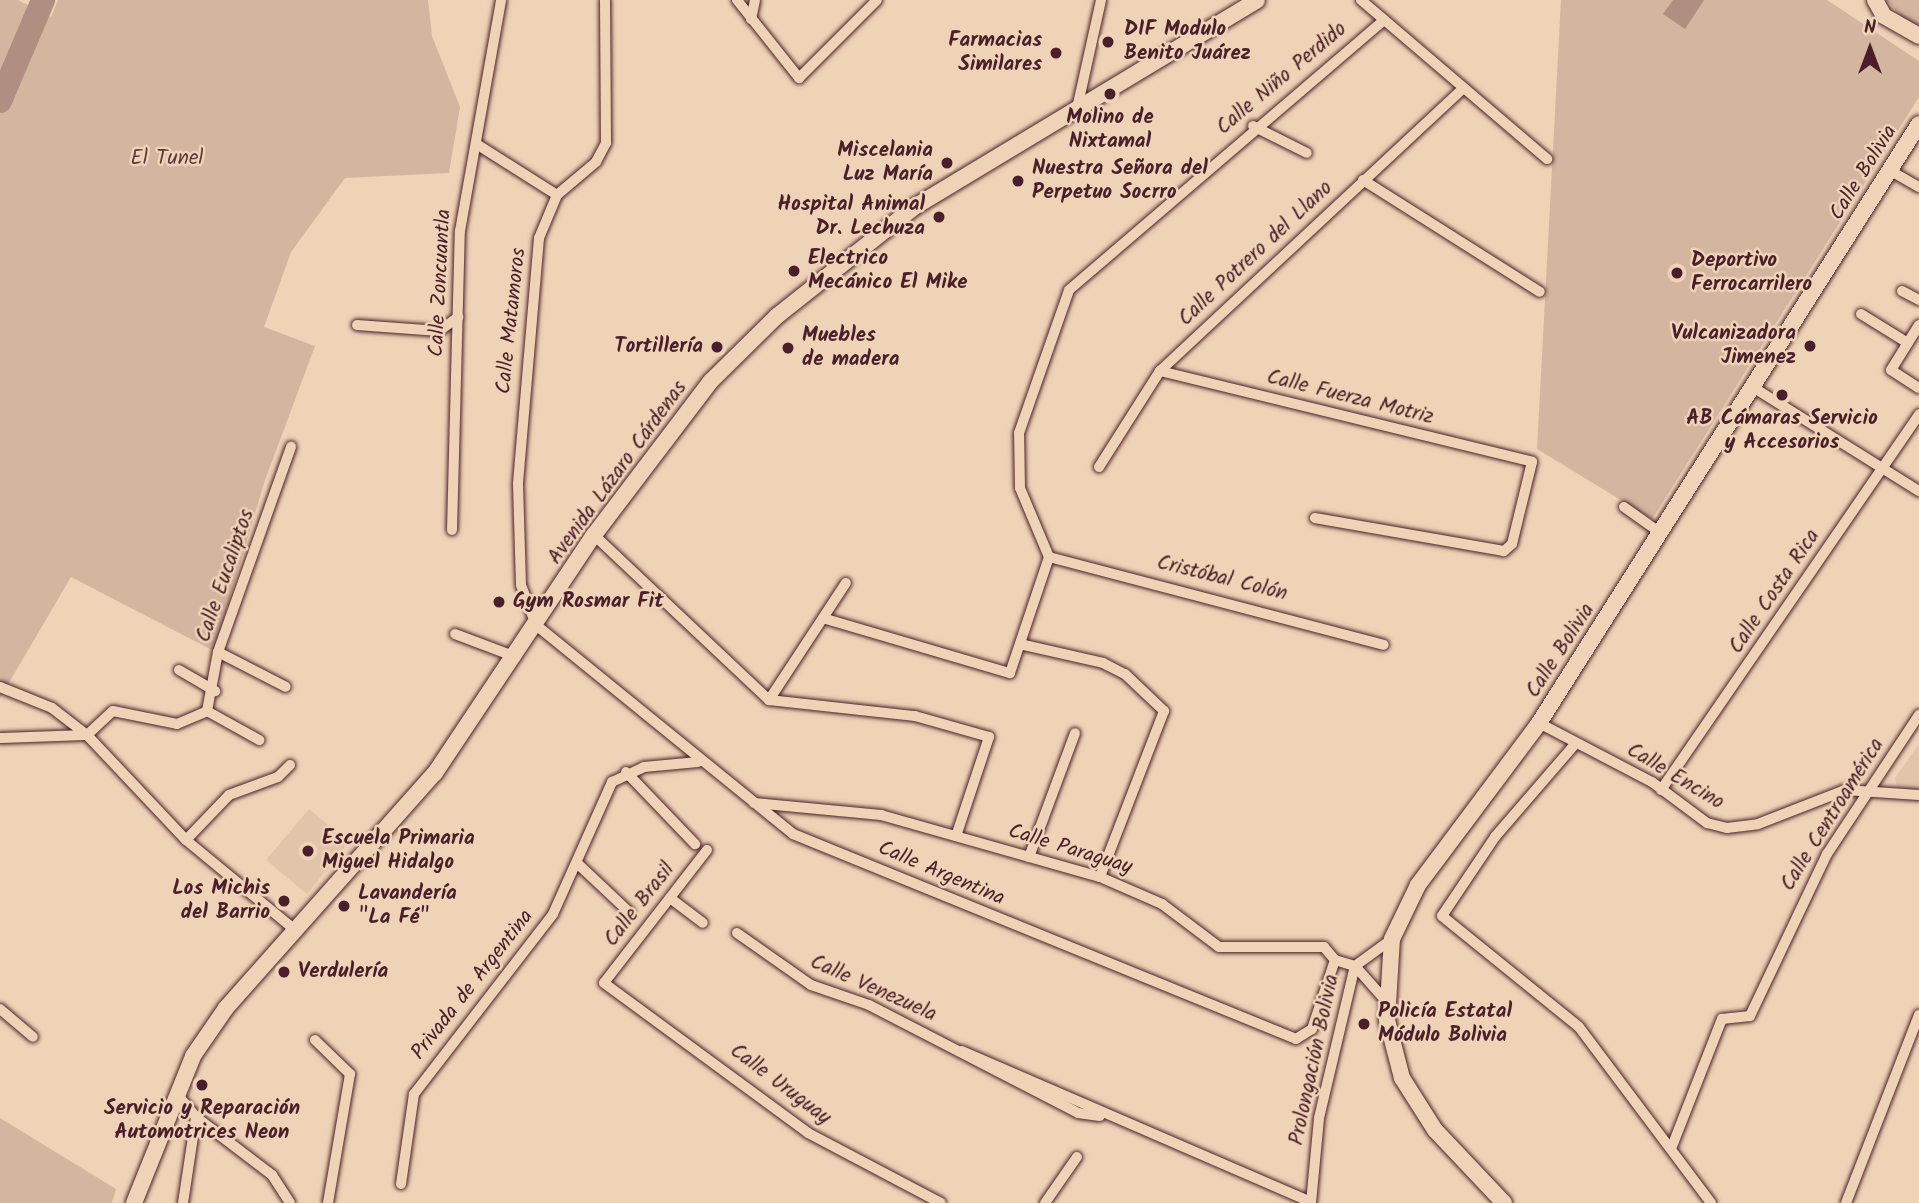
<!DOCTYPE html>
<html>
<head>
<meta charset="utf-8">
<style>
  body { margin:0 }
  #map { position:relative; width:1919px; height:1203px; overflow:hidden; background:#efd3b6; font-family:Kalam,sans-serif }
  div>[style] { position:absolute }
  .built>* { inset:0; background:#e1c4aa }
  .green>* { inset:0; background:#d4b5a0 }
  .water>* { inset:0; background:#b08e81 }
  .river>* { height:24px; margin:-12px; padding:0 12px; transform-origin:12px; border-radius:12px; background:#b08e81 }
  .roads { filter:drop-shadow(0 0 2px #4a1f2b) drop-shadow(0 0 2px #4a1f2b) }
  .street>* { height:10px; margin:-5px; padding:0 5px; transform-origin:5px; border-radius:5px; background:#efd3b6 }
  .secondary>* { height:16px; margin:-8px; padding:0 8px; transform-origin:8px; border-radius:8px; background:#efd3b6 }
  .dots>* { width:19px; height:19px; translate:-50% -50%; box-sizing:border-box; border:4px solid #efd3b6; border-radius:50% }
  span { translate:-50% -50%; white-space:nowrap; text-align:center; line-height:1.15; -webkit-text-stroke:5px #efd3b6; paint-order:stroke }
  .poi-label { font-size:21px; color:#4a1f2b; font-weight:700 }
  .left { translate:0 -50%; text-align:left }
  .right { translate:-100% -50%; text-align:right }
  .street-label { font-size:21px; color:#4a1f2b }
  .park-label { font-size:21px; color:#5f363d }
  .north { position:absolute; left:1835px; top:14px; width:70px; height:70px; -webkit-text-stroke:5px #efd3b6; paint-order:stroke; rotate:0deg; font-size:19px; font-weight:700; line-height:28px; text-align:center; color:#4a1f2b }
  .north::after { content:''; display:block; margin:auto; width:24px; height:32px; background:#4a1f2b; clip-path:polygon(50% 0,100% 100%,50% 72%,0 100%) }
</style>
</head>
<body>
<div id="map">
  <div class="built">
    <div style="clip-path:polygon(1919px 744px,1919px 790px,1897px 788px,1895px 778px)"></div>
    <div style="clip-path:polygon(309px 809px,349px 842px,307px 894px,266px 860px)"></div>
  </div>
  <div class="green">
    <div style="clip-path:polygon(0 0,18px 0,51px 17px,58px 0,428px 0,432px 36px,460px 107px,449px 173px,345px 178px,291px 252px,264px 327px,315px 346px,264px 483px,214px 651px,71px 577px,0 698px)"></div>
    <div style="clip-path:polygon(1561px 0,1827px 0,1919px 61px,1919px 97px,1652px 519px,1537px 449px)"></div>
    <div style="clip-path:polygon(1886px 0,1919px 0,1919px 25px,1905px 20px)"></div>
    <div style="clip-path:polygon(0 1118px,116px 1189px,112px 1203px,0 1203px)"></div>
  </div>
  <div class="water">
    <div style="clip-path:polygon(1673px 0,1704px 0,1685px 29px,1663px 14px)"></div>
  </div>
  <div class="river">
    <div style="left:0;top:101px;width:110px;rotate:-66.9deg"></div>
  </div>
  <div class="roads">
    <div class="street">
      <div style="left:605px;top:0;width:143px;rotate:89.6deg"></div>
      <div style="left:606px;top:143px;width:21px;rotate:118deg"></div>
      <div style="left:596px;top:162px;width:51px;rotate:139.8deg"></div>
      <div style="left:557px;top:195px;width:47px;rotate:112.7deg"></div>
      <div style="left:539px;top:238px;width:247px;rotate:94.9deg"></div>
      <div style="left:518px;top:484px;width:101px;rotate:88.3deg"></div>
      <div style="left:521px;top:585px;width:43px;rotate:69.4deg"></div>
      <div style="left:536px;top:625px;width:331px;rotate:39.1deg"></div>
      <div style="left:793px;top:834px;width:543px;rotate:22.17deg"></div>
      <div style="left:1296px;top:1039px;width:19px;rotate:-32deg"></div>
      <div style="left:1312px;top:1029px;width:73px;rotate:-71.6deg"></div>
      <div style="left:737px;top:0;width:100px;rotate:51.5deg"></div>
      <div style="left:799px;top:78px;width:110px;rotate:-45deg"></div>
      <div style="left:1361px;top:0;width:245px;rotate:40.5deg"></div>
      <div style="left:751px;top:19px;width:19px;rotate:-78deg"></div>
      <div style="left:1078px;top:104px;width:107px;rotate:-77.5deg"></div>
      <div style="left:1253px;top:126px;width:60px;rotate:26.6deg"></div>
      <div style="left:478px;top:145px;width:93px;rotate:32.3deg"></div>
      <div style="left:1891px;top:171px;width:32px;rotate:30deg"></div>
      <div style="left:1363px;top:180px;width:209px;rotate:32.3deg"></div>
      <div style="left:1902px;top:291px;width:19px;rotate:28deg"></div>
      <div style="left:1861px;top:314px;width:55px;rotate:31.7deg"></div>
      <div style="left:357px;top:325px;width:82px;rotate:4.2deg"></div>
      <div style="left:439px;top:331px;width:24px;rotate:-36deg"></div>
      <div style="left:1919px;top:325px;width:53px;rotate:121.9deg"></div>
      <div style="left:1891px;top:370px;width:33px;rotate:33deg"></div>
      <div style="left:1160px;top:371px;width:383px;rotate:13.7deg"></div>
      <div style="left:1532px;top:462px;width:84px;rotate:103.7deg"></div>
      <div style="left:1512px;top:544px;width:11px;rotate:139deg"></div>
      <div style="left:1504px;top:551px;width:192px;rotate:-170.1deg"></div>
      <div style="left:1754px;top:388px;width:195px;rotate:32deg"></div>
      <div style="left:1099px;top:467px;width:114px;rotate:-57.6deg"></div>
      <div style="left:1160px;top:371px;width:415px;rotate:-43deg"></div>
      <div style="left:1624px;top:507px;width:47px;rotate:35.4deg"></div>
      <div style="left:452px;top:530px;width:299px;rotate:-88.5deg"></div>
      <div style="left:460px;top:231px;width:235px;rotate:-79.9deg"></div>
      <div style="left:594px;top:535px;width:241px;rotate:43.3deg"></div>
      <div style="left:769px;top:700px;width:147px;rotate:6.3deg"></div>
      <div style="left:915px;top:716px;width:77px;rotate:15.8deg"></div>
      <div style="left:989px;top:737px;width:104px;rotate:108.4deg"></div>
      <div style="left:1049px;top:557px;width:346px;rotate:14.7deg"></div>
      <div style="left:826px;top:619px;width:192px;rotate:16.4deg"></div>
      <div style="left:1010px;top:673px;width:122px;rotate:-71.4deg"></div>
      <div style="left:1049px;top:557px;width:75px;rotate:-112.8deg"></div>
      <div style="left:1020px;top:488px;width:55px;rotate:-91deg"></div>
      <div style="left:1019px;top:433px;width:151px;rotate:-70.7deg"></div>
      <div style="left:1069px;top:290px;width:415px;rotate:-40.6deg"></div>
      <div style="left:455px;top:634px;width:65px;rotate:20.7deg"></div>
      <div style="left:1024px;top:645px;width:81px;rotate:12.8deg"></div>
      <div style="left:1103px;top:663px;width:25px;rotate:27deg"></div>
      <div style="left:1125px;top:674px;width:54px;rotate:43.5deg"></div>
      <div style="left:1164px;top:711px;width:178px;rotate:111.1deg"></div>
      <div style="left:218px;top:652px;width:76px;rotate:27.2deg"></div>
      <div style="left:179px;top:670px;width:42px;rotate:30.3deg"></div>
      <div style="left:0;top:687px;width:56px;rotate:22deg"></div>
      <div style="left:52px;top:708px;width:44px;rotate:37.6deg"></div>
      <div style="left:87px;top:735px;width:144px;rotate:46.7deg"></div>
      <div style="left:186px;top:840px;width:140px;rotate:39.5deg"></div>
      <div style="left:769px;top:700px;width:140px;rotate:-56.7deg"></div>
      <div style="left:207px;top:711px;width:60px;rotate:29.1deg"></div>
      <div style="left:1539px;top:723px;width:127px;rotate:27.6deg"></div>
      <div style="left:1652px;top:782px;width:69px;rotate:36.7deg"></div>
      <div style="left:1707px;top:823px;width:21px;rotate:14deg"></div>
      <div style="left:1727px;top:828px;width:31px;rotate:-7deg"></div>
      <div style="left:1758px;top:824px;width:93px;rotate:-21.3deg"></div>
      <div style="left:1845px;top:790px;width:74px;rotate:3.9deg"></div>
      <div style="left:87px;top:735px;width:35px;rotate:-43deg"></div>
      <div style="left:113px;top:711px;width:65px;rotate:11.5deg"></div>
      <div style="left:177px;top:724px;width:33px;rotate:-23deg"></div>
      <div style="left:207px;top:711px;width:60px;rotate:-79.4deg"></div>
      <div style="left:218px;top:652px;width:218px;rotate:-70.4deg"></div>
      <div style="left:0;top:738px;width:87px;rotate:-2deg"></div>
      <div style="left:1576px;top:743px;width:124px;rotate:130.8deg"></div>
      <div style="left:1495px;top:837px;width:95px;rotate:123.9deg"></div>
      <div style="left:1442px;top:916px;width:176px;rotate:39deg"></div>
      <div style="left:1579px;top:1027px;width:220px;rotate:53.1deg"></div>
      <div style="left:626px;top:772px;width:100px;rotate:46.2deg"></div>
      <div style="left:1661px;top:790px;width:456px;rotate:-55.5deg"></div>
      <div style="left:754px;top:803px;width:128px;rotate:5.4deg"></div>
      <div style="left:881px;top:815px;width:228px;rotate:15.8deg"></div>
      <div style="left:1100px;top:877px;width:68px;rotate:23.5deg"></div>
      <div style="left:1162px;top:904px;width:71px;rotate:37deg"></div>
      <div style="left:1219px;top:947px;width:105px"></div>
      <div style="left:1324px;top:947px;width:17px;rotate:50deg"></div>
      <div style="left:1335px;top:960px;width:21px;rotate:17deg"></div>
      <div style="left:1355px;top:966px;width:48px;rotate:48.4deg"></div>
      <div style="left:186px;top:840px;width:62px;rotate:-46.3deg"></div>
      <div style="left:229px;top:795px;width:52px;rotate:-20.2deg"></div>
      <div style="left:278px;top:777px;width:17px;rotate:-45deg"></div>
      <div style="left:707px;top:850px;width:168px;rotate:127.8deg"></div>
      <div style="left:604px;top:983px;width:253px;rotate:36.3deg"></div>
      <div style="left:808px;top:1133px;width:150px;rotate:27.8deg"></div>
      <div style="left:1029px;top:857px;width:132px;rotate:-69.6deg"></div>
      <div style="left:578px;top:864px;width:71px;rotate:43.3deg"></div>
      <div style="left:670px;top:898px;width:41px;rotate:37.1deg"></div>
      <div style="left:737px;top:933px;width:90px;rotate:35.1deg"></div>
      <div style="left:811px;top:985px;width:61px;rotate:19deg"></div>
      <div style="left:869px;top:1005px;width:235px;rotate:27.3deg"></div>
      <div style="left:1078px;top:1113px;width:22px;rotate:8deg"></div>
      <div style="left:0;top:1009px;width:43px;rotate:40.3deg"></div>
      <div style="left:315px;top:1040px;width:49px;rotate:44.2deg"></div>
      <div style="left:350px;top:1074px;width:131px;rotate:99.7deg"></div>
      <div style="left:962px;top:1051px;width:380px;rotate:23.4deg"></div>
      <div style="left:176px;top:1093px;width:31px;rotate:50deg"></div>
      <div style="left:196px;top:1117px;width:96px;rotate:37.3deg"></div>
      <div style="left:272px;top:1175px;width:33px;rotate:57deg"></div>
      <div style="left:1671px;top:1149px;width:140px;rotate:-68.6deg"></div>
      <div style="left:1722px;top:1019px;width:28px;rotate:-6deg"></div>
      <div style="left:1750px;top:1016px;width:179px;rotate:-64.6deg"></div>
      <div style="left:1827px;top:854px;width:167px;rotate:-56.5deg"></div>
      <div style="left:401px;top:1184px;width:91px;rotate:-81.8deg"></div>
      <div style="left:414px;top:1094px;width:227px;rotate:-52.3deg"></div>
      <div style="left:553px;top:914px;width:145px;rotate:-65.9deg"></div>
      <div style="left:612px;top:782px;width:35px;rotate:-25deg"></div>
      <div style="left:644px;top:767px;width:54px;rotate:-5.3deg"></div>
      <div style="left:183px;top:1203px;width:87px;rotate:-81.4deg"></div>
      <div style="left:1045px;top:1203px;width:56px;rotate:-55.2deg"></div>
      <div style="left:1311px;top:1203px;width:85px;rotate:-84.6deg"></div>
      <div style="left:1319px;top:1118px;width:156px;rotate:-76.7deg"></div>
      <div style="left:1355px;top:966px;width:46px;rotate:-36.1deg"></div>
      <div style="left:1846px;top:1203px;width:202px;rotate:-68.8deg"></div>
    </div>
    <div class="secondary">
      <div style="left:1875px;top:0;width:18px;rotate:61deg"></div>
      <div style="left:1884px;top:16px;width:40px;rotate:29.7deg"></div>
      <div style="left:134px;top:1203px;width:158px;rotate:-68.1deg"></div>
      <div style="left:193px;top:1056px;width:58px;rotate:-55.5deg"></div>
      <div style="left:226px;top:1008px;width:314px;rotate:-48.4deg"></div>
      <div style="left:435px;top:773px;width:286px;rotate:-56.3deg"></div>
      <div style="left:594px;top:535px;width:193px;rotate:-52.8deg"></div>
      <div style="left:711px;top:381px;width:93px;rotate:-44.6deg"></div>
      <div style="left:777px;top:316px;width:177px;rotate:-38.4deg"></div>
      <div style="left:916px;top:206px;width:398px;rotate:-31.1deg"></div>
      <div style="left:1504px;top:1203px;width:100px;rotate:-133.4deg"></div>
      <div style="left:1435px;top:1130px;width:62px;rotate:-122.4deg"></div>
      <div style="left:1402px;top:1078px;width:60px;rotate:-104.5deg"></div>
      <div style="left:1387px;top:1020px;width:81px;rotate:-86.5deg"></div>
      <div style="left:1392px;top:939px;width:60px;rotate:-64.3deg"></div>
      <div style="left:1418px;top:885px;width:202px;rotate:-53.2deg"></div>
      <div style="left:1539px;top:723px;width:709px;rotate:-57.61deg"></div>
    </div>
  </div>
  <div class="dots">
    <div style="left:1108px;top:42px;background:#4a1f2b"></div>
    <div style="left:1056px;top:53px;background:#4a1f2b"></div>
    <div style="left:1110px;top:94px;background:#4a1f2b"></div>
    <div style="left:947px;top:163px;background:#4a1f2b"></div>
    <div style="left:1018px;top:181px;background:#4a1f2b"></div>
    <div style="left:939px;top:217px;background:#4a1f2b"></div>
    <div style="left:794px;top:271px;background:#4a1f2b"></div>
    <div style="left:1677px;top:273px;background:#4a1f2b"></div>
    <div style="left:1810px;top:346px;background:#4a1f2b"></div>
    <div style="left:717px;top:347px;background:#4a1f2b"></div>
    <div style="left:788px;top:348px;background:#4a1f2b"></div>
    <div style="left:1782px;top:395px;background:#4a1f2b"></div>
    <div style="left:499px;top:602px;background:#4a1f2b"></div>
    <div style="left:308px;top:851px;background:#4a1f2b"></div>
    <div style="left:284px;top:901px;background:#4a1f2b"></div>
    <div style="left:344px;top:906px;background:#4a1f2b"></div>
    <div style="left:284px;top:972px;background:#4a1f2b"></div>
    <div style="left:1364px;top:1024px;background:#4a1f2b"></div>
    <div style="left:202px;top:1085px;background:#4a1f2b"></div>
  </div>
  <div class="poi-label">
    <span class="left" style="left:1124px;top:42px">DIF Modulo<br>Benito Juárez</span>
    <span class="right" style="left:1042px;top:53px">Farmacias<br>Similares</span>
    <span style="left:1110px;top:130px">Molino de<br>Nixtamal</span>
    <span class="right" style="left:933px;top:163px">Miscelania<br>Luz María</span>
    <span class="left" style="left:1032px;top:181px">Nuestra Señora del<br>Perpetuo Socrro</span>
    <span class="right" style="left:925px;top:217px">Hospital Animal<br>Dr. Lechuza</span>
    <span class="left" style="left:808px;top:271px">Electrico<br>Mecánico El Mike</span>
    <span class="left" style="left:1691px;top:273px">Deportivo<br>Ferrocarrilero</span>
    <span class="right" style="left:1796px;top:346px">Vulcanizadora<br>Jimenez</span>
    <span class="left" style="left:802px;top:348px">Muebles<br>de madera</span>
    <span class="right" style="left:703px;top:347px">Tortillería</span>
    <span style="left:1782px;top:431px">AB Cámaras Servicio<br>y Accesorios</span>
    <span class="left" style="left:513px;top:602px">Gym Rosmar Fit</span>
    <span class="left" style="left:322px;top:851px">Escuela Primaria<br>Miguel Hidalgo</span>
    <span class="right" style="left:270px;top:901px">Los Michis<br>del Barrio</span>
    <span class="left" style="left:358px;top:906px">Lavandería<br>"La Fé"</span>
    <span class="left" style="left:298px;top:972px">Verdulería</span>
    <span class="left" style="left:1378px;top:1024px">Policía Estatal<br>Módulo Bolivia</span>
    <span style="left:202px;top:1121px">Servicio y Reparación<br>Automotrices Neon</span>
  </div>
  <div class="street-label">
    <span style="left:1282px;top:79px;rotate:-40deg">Calle Niño Perdido</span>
    <span style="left:1864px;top:173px;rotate:-58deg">Calle Bolivia</span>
    <span style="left:1256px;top:254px;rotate:-43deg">Calle Potrero del Llano</span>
    <span style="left:441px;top:283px;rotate:-87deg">Calle Zoncuantla</span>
    <span style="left:512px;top:321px;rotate:-84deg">Calle Matamoros</span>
    <span style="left:1350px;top:398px;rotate:14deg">Calle Fuerza Motriz</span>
    <span style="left:618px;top:473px;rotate:-54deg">Avenida Lázaro Cárdenas</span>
    <span style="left:226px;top:576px;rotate:-71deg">Calle Eucaliptos</span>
    <span style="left:1222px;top:579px;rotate:14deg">Cristóbal Colón</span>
    <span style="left:1775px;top:592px;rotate:-56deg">Calle Costa Rica</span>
    <span style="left:1561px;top:651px;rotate:-57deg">Calle Bolivia</span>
    <span style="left:1675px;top:777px;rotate:31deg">Calle Encino</span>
    <span style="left:1833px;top:815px;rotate:-58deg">Calle Centroamérica</span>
    <span style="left:1070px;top:850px;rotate:17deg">Calle Paraguay</span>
    <span style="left:941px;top:874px;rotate:23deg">Calle Argentina</span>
    <span style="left:640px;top:905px;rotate:-52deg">Calle Brasil</span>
    <span style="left:473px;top:985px;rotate:-52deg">Privada de Argentina</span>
    <span style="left:873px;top:989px;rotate:24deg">Calle Venezuela</span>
    <span style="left:1315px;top:1060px;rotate:-78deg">Prolongación Bolivia</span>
    <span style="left:780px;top:1085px;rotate:37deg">Calle Uruguay</span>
  </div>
  <div class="park-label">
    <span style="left:167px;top:159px">El Tunel</span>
  </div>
  <div class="north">N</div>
</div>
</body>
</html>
